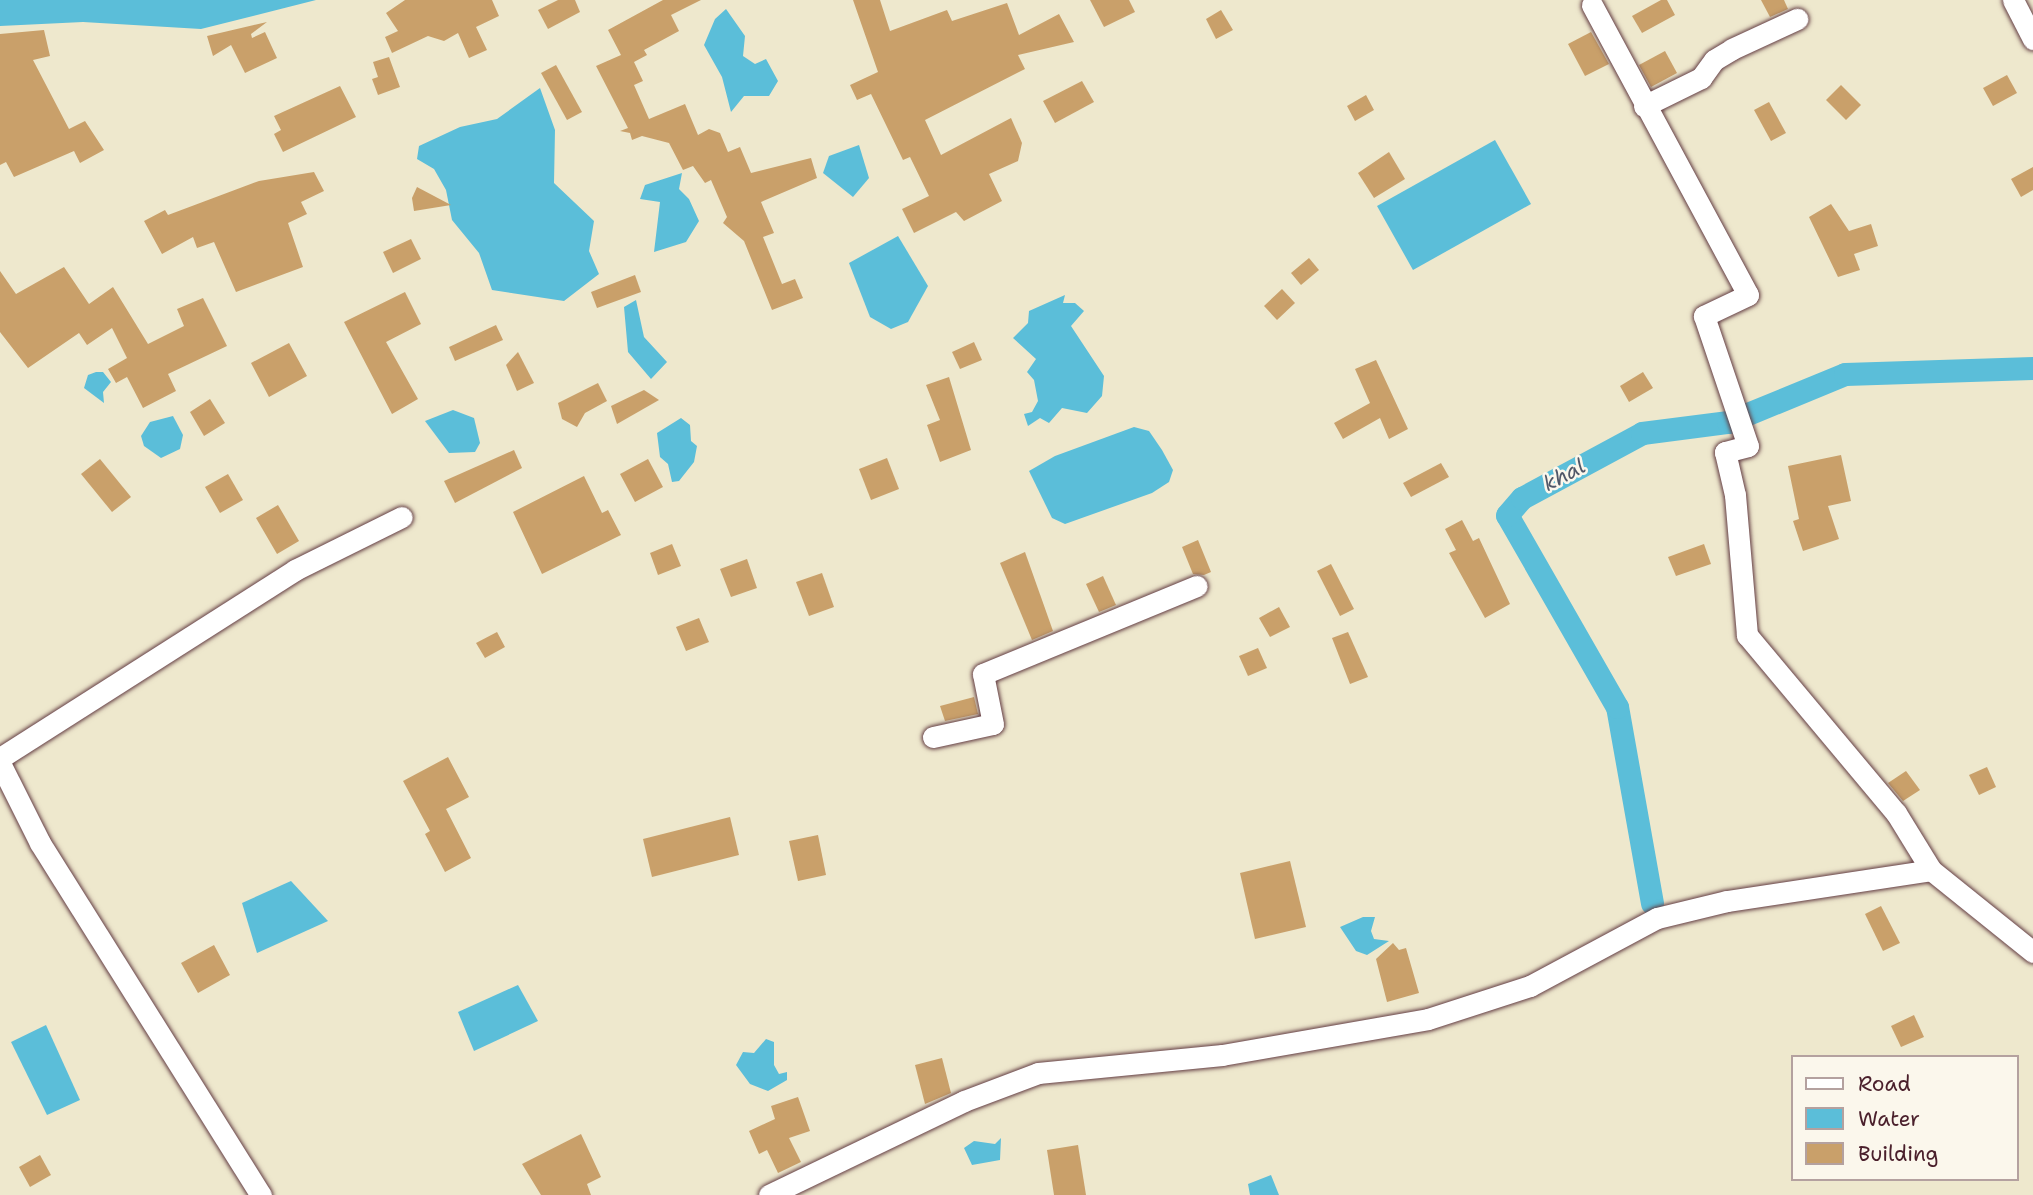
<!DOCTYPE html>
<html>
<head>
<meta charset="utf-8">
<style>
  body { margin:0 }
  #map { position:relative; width:2033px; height:1195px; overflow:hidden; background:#eee8cd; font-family:"Shantell Sans",sans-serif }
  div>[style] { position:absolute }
  .water>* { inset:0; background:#5bbed9 }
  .canal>* { height:23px; margin:-11.5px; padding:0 11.5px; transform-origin:11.5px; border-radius:11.5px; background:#5bbed9 }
  .building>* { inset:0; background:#c9a06a }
  .roads { filter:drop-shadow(0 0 2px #633d43) drop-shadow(0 0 2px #633d43) }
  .minor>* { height:21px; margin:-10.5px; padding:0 10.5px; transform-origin:10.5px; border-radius:10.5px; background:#fff }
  span { translate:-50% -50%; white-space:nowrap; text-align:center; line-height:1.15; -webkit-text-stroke:5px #fbf7ec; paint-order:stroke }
  .water-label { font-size:21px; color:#505768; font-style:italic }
  .legend { position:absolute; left:1791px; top:1055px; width:228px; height:126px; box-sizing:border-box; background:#fbf7ec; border:2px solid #b4a19f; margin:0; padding:9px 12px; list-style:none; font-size:21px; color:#4a1f2b }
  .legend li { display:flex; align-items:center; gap:14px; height:35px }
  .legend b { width:35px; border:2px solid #b4a19f }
</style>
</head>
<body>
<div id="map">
  <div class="water">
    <div style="clip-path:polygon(0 0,316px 0,201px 29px,83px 22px,0 26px)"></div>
    <div style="clip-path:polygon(726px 9px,745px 36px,743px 56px,755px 64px,766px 59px,778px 81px,769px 96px,744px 96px,731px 112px,722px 77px,704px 45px,715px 19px)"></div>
    <div style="clip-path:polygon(540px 88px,555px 130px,554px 183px,594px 221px,589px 251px,599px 274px,564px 301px,492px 290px,479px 253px,452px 220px,446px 190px,434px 169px,417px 159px,419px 146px,460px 127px,497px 119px)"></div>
    <div style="clip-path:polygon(1495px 140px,1531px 204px,1413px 270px,1377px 206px)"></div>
    <div style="clip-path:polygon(859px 145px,869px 178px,853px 197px,823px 173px,829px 156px)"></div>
    <div style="clip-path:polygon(682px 173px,679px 189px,689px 199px,699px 221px,686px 242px,654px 252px,660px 202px,640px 199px,645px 185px)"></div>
    <div style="clip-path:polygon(898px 236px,928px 286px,908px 322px,891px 329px,870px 317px,849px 263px)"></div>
    <div style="clip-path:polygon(1065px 295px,1063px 303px,1075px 303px,1084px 311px,1071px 326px,1104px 376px,1102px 396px,1087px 413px,1062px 408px,1049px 423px,1040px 418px,1028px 426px,1024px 414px,1032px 412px,1038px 401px,1034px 380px,1027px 372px,1036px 359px,1013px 338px,1028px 323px,1029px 311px)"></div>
    <div style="clip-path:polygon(636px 300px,644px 337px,667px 362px,651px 379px,628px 352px,624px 307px)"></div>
    <div style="clip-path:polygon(96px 372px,103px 372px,111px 382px,103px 392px,104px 403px,84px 388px,88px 375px)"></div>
    <div style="clip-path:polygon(453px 410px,474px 418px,480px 443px,475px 452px,449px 453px,425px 421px)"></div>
    <div style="clip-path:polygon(173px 416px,183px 435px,180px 449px,161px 458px,144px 446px,141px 436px,150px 422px)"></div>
    <div style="clip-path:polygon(681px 418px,690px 425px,691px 441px,697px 446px,694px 462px,679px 481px,672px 482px,668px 464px,660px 457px,657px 433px)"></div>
    <div style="clip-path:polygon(1134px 427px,1149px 431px,1162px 450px,1173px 470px,1169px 482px,1152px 493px,1065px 524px,1052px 518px,1029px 471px,1055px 456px)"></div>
    <div style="clip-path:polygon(291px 881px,328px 921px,257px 953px,242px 903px)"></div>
    <div style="clip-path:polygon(1363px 917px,1375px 917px,1371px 931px,1374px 939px,1389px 941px,1367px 955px,1356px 951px,1340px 927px)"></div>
    <div style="clip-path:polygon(518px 985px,538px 1021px,474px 1051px,458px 1012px)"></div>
    <div style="clip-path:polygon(46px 1025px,80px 1100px,47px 1115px,11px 1042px)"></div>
    <div style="clip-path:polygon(766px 1039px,774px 1042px,774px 1065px,779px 1074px,787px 1072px,787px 1080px,768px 1091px,750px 1084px,736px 1065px,743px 1052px,754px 1053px)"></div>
    <div style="clip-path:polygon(1001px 1138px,1000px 1160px,972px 1165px,964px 1148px,974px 1141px,995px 1144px)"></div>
    <div style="clip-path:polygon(1271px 1175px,1279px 1195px,1250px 1195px,1248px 1184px)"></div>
  </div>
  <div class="canal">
    <div style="left:1652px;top:903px;width:199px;rotate:-100.1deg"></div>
    <div style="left:1617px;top:707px;width:221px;rotate:-119.8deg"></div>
    <div style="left:1507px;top:515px;width:23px;rotate:-49deg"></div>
    <div style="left:1522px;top:498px;width:136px;rotate:-28.4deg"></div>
    <div style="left:1642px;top:433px;width:87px;rotate:-7.3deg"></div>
    <div style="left:1728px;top:422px;width:126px;rotate:-22.3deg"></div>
    <div style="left:1845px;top:374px;width:188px;rotate:-1.8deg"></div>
  </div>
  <div class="building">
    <div style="clip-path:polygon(405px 0,492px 0,499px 16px,476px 27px,487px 50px,469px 58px,458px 33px,444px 41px,428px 36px,392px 53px,385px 37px,398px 31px,386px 13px)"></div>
    <div style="clip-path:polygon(558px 0,575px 0,580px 12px,548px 29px,538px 10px)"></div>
    <div style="clip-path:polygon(663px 0,701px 0,671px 15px,679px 31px,644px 50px,647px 55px,634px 62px,643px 81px,634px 85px,649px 119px,685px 104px,698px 135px,709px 129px,720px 133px,728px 152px,740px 147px,751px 173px,811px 158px,817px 178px,761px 202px,774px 233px,763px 237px,782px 284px,795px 279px,803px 298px,772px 310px,744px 241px,723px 223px,727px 217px,711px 180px,705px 183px,693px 166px,683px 170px,669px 143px,642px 136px,632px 140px,630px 133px,620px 131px,628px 128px,596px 66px,621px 55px,608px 30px)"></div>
    <div style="clip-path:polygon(853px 0,880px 0,890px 31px,947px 10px,952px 21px,1007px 3px,1019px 35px,1059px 14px,1074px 42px,1018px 55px,1025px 69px,925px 120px,941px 155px,1011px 118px,1022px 143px,1018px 161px,989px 174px,1002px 201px,964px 221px,956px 212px,914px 233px,902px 209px,929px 196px,910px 157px,903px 160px,871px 94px,857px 100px,850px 85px,878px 72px)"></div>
    <div style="clip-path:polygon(1090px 0,1129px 0,1135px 12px,1104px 27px)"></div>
    <div style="clip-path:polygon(1661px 0,1667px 0,1675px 15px,1642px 33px,1632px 16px)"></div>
    <div style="clip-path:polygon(1761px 0,1784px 0,1788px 9px,1770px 17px)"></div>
    <div style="clip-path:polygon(1221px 10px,1233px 30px,1216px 39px,1206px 19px)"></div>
    <div style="clip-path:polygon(267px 22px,251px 34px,252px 38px,265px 32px,277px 58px,245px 73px,231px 45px,213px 56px,207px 36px)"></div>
    <div style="clip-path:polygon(44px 30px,50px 56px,33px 60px,69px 129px,85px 121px,104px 150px,80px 163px,74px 151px,14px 177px,6px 162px,0 165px,0 34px)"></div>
    <div style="clip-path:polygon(1591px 32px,1609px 64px,1585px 76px,1568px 44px)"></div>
    <div style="clip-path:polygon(1665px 51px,1677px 73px,1651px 87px,1639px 65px)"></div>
    <div style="clip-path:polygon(389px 57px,400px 87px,378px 95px,372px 79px,378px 77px,373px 62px)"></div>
    <div style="clip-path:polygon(556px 65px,582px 112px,567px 120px,541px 73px)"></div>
    <div style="clip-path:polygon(2007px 75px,2017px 93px,1993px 106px,1983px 88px)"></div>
    <div style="clip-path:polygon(1082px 81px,1094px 102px,1055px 123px,1043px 101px)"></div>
    <div style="clip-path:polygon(1841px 85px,1861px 105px,1846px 120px,1826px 100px)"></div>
    <div style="clip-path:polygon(340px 86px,356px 117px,283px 152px,274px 134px,281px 130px,274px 116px)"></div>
    <div style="clip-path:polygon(1366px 95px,1374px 110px,1355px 121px,1347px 106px)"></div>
    <div style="clip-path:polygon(1769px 102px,1786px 133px,1771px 141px,1754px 110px)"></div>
    <div style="clip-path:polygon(1389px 152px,1405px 179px,1374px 198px,1358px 173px)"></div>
    <div style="clip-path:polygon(2033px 167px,2033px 190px,2021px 197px,2011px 179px)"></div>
    <div style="clip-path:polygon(314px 172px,324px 191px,301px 202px,307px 214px,288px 223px,303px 267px,236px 292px,214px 242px,197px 248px,193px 237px,162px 254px,144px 221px,165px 210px,168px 215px,259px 181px)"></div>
    <div style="clip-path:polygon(417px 187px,451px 205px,414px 211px,412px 198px)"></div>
    <div style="clip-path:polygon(1831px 204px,1849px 231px,1871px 224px,1878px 246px,1854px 254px,1860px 270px,1838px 277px,1809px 217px)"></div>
    <div style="clip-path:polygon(411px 239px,421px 259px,393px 273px,383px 252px)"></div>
    <div style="clip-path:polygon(1309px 258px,1319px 270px,1301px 285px,1291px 273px)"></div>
    <div style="clip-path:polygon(64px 267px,89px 304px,113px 287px,148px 344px,184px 326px,177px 309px,203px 298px,227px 346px,168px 374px,176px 391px,143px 408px,127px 377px,116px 383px,108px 369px,127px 358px,112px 328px,87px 345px,79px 333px,28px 368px,0 332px,0 271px,16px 294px)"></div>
    <div style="clip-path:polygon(635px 275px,641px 292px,597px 308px,591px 292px)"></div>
    <div style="clip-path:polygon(1282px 289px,1295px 303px,1277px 320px,1264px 306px)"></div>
    <div style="clip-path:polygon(405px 292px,421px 324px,386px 342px,418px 399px,392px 414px,344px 322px)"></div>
    <div style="clip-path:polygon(496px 325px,503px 340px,455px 361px,449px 347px)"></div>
    <div style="clip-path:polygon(974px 342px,982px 360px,960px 369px,952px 352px)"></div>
    <div style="clip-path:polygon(289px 343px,307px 376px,269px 397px,251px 363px)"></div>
    <div style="clip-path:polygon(518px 352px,534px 383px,517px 391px,506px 365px)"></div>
    <div style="clip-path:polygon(1376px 360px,1408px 429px,1389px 439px,1380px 418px,1343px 439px,1334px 423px,1370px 403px,1355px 369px)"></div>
    <div style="clip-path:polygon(1643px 372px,1653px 388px,1629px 402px,1620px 386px)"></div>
    <div style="clip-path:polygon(949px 377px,971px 450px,940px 462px,927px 425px,940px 420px,926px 385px)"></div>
    <div style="clip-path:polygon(598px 383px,607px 401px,585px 413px,577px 427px,562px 419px,558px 403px)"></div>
    <div style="clip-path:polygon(644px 390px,659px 400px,617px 424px,611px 406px)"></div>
    <div style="clip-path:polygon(210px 399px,225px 423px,204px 436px,190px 412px)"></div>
    <div style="clip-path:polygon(514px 450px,522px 468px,455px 503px,444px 481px)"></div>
    <div style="clip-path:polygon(1841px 455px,1851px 501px,1828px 506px,1839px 539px,1803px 551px,1793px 521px,1799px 519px,1788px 466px)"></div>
    <div style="clip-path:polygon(887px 458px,899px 489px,871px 500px,859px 469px)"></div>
    <div style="clip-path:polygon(100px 459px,131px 497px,112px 512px,81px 474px)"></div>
    <div style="clip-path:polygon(648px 459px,663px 487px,635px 502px,620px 474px)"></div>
    <div style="clip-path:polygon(1441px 463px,1449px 477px,1411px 497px,1403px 483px)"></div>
    <div style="clip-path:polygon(228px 474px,243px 500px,220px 513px,205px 487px)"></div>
    <div style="clip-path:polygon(584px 476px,602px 513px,608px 510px,621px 535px,542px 574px,513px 512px)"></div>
    <div style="clip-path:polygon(278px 505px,299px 541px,277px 554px,256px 518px)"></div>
    <div style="clip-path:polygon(1462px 520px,1473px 541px,1479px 538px,1510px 604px,1485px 618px,1449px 553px,1456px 550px,1445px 529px)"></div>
    <div style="clip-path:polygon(1198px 540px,1211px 572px,1204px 575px,1193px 574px,1182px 547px)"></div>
    <div style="clip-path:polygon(672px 544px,681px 566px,658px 575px,650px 553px)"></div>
    <div style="clip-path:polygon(1704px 544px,1711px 564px,1676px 576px,1668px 557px)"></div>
    <div style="clip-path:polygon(1025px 552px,1053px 631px,1032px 640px,1000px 563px)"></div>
    <div style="clip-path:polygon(747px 559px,757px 588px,731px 597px,720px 569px)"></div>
    <div style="clip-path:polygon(1331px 564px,1354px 609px,1340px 616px,1317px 571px)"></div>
    <div style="clip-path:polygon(822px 573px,834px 607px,809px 616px,796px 582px)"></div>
    <div style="clip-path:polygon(1103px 576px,1116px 605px,1099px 612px,1086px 584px)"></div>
    <div style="clip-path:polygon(1279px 607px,1290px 627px,1270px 637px,1259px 618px)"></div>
    <div style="clip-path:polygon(699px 618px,709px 642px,686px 651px,676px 627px)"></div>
    <div style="clip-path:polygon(497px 632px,505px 647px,485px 658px,476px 643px)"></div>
    <div style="clip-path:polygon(1348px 632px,1368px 677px,1350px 684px,1332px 638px)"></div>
    <div style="clip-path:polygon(1258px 648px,1267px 668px,1248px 676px,1239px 656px)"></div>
    <div style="clip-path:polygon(974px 697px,978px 714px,945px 721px,940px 706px)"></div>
    <div style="clip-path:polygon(448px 757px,469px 797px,446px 809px,471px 858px,445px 872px,425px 834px,430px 831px,403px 781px)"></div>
    <div style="clip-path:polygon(1987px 767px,1996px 787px,1979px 795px,1969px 775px)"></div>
    <div style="clip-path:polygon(1906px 771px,1920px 790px,1903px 801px,1888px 783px)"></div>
    <div style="clip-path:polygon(730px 817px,739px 855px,652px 877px,643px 839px)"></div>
    <div style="clip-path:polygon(818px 835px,826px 875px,798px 881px,789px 841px)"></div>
    <div style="clip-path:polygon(1290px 861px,1306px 927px,1255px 939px,1240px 873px)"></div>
    <div style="clip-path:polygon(1881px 906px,1900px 943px,1883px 951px,1865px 914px)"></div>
    <div style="clip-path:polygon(1393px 943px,1399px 950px,1406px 948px,1419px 993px,1387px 1002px,1376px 959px)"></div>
    <div style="clip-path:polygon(214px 945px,230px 975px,198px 993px,181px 963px)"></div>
    <div style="clip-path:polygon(1914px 1015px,1924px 1037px,1901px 1047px,1891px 1026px)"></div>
    <div style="clip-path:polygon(942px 1058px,951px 1093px,925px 1104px,915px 1065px)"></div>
    <div style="clip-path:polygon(798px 1097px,810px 1131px,789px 1138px,801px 1162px,778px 1173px,767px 1150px,759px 1154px,749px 1131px,775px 1119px,771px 1106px)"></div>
    <div style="clip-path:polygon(581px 1134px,601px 1177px,587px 1184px,591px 1195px,541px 1195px,522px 1164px)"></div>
    <div style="clip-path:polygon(1078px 1145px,1086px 1195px,1054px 1195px,1047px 1150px)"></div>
    <div style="clip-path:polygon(40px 1155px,51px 1175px,30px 1187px,19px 1167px)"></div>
  </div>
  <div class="roads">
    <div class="minor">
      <div style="left:2013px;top:0;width:44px;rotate:62.9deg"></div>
      <div style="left:1592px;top:5px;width:329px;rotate:61.7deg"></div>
      <div style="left:1748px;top:295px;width:49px;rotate:154.5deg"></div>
      <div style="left:1704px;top:316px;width:137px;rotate:71.3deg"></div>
      <div style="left:1748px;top:446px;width:24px;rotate:165deg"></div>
      <div style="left:1725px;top:452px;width:44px;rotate:76.9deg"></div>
      <div style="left:1735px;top:495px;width:141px;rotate:85.1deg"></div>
      <div style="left:1747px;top:635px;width:232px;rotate:50.1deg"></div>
      <div style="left:1896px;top:813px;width:67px;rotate:58.4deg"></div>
      <div style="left:1644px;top:106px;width:64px;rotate:-26.2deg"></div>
      <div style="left:1701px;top:78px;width:22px;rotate:-54deg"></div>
      <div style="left:1714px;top:60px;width:21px;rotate:-31deg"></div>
      <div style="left:1732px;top:49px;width:72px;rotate:-24.8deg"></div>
      <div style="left:933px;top:737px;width:61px;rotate:-12.2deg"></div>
      <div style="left:993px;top:724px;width:51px;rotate:-101.3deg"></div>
      <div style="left:983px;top:674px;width:231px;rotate:-22.4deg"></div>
      <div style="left:0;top:758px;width:350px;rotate:-32.5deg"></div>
      <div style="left:295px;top:570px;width:119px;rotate:-26.4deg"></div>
      <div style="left:0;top:763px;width:89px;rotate:63.4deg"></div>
      <div style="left:40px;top:843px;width:416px;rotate:57.9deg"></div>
      <div style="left:769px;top:1195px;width:216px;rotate:-25.7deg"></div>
      <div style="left:964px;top:1101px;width:79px;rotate:-20.7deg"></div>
      <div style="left:1038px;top:1073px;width:185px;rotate:-5.6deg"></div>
      <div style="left:1222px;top:1055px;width:209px;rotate:-9.9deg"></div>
      <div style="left:1428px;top:1019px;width:107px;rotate:-17.9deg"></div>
      <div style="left:1530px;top:986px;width:144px;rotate:-28.2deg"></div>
      <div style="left:1657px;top:918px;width:72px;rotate:-13.7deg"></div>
      <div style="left:1727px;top:901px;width:206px;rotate:-8.6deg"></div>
      <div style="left:1931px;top:870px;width:131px;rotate:38.8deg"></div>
    </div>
  </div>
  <div class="water-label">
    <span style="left:1564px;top:475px;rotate:-28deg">khal</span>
  </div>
  <ul class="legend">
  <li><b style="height:9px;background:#fff"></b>Road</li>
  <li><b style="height:19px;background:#5bbed9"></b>Water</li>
  <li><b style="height:19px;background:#c9a06a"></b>Building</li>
  </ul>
</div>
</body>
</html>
